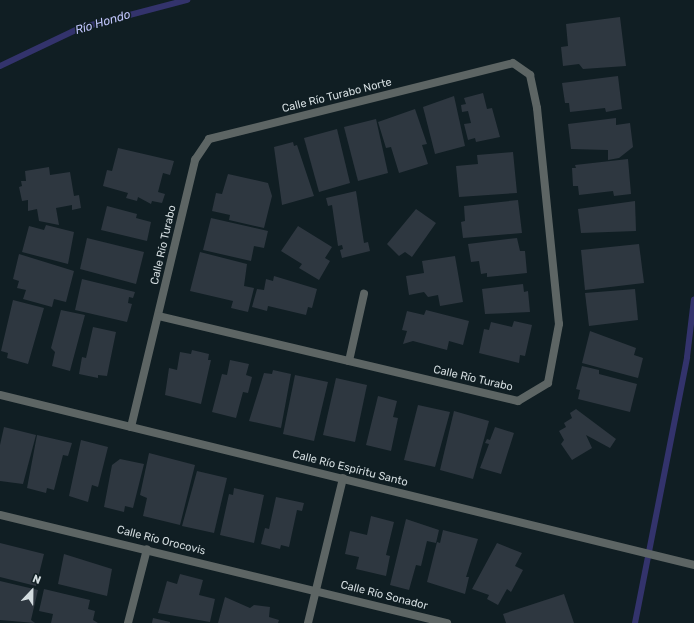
<!DOCTYPE html>
<html>
<head>
<meta charset="utf-8">
<style>
  body { margin:0 }
  #map { position:relative; width:694px; height:623px; overflow:hidden; background:#101e23; font-family:Rubik,sans-serif }
  div>[style] { position:absolute }
  .stream>* { height:6px; margin:-3px; padding:0 3px; transform-origin:3px; border-radius:3px; background:#33336c }
  .building>* { inset:0; background:#2e3740 }
  .street>* { height:8px; margin:-4px; padding:0 4px; transform-origin:4px; border-radius:4px; background:#5d6564 }
  span { translate:-50% -50%; white-space:nowrap; text-align:center; line-height:1.15; -webkit-text-stroke:3px #101e23; paint-order:stroke }
  .street-label { font-size:11px; color:#d3dcdf }
  .water-label { font-size:12px; color:#c0c5fb; font-style:italic }
  .north { position:absolute; left:12px; top:571px; width:40px; height:40px; -webkit-text-stroke:3px #101e23; paint-order:stroke; rotate:22deg; font-size:11px; font-weight:700; line-height:16px; text-align:center; color:#d3dcdf }
  .north::after { content:''; display:block; margin:auto; width:14px; height:18px; background:#d3dcdf; clip-path:polygon(50% 0,100% 100%,50% 72%,0 100%) }
</style>
</head>
<body>
<div id="map">
  <div class="stream">
    <div style="left:0;top:66px;width:89px;rotate:-25.4deg"></div>
    <div style="left:80px;top:28px;width:111px;rotate:-14.7deg"></div>
    <div style="left:635px;top:623px;width:271px;rotate:-78.9deg"></div>
    <div style="left:687px;top:357px;width:58px;rotate:-83.1deg"></div>
  </div>
  <div class="building">
    <div style="clip-path:polygon(620px 17px,626px 66px,583px 69px,579px 64px,563px 66px,561px 47px,568px 46px,566px 24px)"></div>
    <div style="clip-path:polygon(618px 76px,622px 109px,606px 112px,605px 108px,570px 112px,569px 103px,565px 103px,562px 83px)"></div>
    <div style="clip-path:polygon(483px 93px,487px 109px,492px 108px,500px 137px,476px 142px,475px 138px,468px 140px,464px 124px,471px 123px,468px 111px,462px 112px,461px 105px,466px 104px,464px 98px)"></div>
    <div style="clip-path:polygon(454px 96px,465px 146px,435px 154px,423px 107px)"></div>
    <div style="clip-path:polygon(415px 109px,427px 144px,422px 145px,428px 164px,399px 173px,391px 147px,386px 148px,378px 122px)"></div>
    <div style="clip-path:polygon(616px 118px,616px 125px,630px 123px,633px 147px,619px 158px,608px 160px,608px 150px,571px 149px,568px 124px)"></div>
    <div style="clip-path:polygon(376px 119px,388px 173px,358px 181px,344px 127px)"></div>
    <div style="clip-path:polygon(337px 129px,350px 183px,319px 192px,304px 138px)"></div>
    <div style="clip-path:polygon(293px 142px,294px 146px,297px 145px,314px 196px,282px 205px,274px 147px)"></div>
    <div style="clip-path:polygon(118px 148px,174px 161px,170px 175px,163px 173px,158px 192px,165px 194px,162px 203px,152px 201px,151px 204px,138px 197px,137px 201px,126px 198px,128px 193px,103px 186px,107px 170px,112px 171px)"></div>
    <div style="clip-path:polygon(513px 152px,517px 193px,459px 197px,456px 166px,478px 164px,477px 155px)"></div>
    <div style="clip-path:polygon(628px 159px,631px 194px,614px 196px,613px 191px,579px 195px,578px 186px,573px 186px,572px 168px,576px 168px,575px 165px)"></div>
    <div style="clip-path:polygon(49px 167px,50px 175px,70px 172px,74px 196px,79px 195px,81px 208px,72px 210px,72px 205px,56px 208px,59px 225px,39px 221px,37px 209px,28px 211px,28px 200px,22px 201px,19px 187px,22px 186px,21px 181px,26px 181px,25px 171px)"></div>
    <div style="clip-path:polygon(228px 174px,268px 183px,272px 196px,264px 228px,229px 220px,230px 215px,212px 211px,216px 193px,222px 194px)"></div>
    <div style="clip-path:polygon(356px 191px,364px 243px,368px 242px,370px 251px,342px 258px,340px 250px,343px 249px,342px 245px,338px 246px,332px 205px,328px 206px,326px 198px)"></div>
    <div style="clip-path:polygon(518px 200px,522px 233px,463px 238px,461px 222px,465px 221px,464px 206px)"></div>
    <div style="clip-path:polygon(635px 201px,636px 231px,581px 233px,578px 209px)"></div>
    <div style="clip-path:polygon(107px 206px,137px 214px,136px 218px,151px 222px,147px 241px,101px 230px)"></div>
    <div style="clip-path:polygon(416px 209px,436px 223px,412px 257px,405px 252px,399px 256px,387px 244px)"></div>
    <div style="clip-path:polygon(211px 218px,268px 231px,264px 248px,254px 246px,251px 261px,203px 250px)"></div>
    <div style="clip-path:polygon(46px 225px,74px 232px,68px 264px,22px 252px,29px 226px,44px 230px)"></div>
    <div style="clip-path:polygon(298px 226px,332px 247px,325px 258px,330px 261px,319px 280px,299px 268px,302px 264px,281px 251px)"></div>
    <div style="clip-path:polygon(87px 238px,144px 252px,136px 284px,80px 269px)"></div>
    <div style="clip-path:polygon(517px 238px,520px 251px,525px 251px,527px 273px,487px 277px,487px 273px,481px 274px,479px 261px,471px 262px,468px 244px)"></div>
    <div style="clip-path:polygon(639px 244px,644px 283px,585px 290px,581px 250px)"></div>
    <div style="clip-path:polygon(200px 252px,247px 264px,244px 286px,254px 288px,248px 312px,231px 308px,233px 301px,190px 291px)"></div>
    <div style="clip-path:polygon(19px 254px,74px 271px,66px 302px,54px 299px,52px 307px,23px 299px,26px 290px,17px 288px,19px 281px,13px 279px)"></div>
    <div style="clip-path:polygon(455px 256px,463px 302px,440px 306px,438px 295px,428px 297px,424px 292px,409px 295px,406px 276px,424px 273px,422px 261px)"></div>
    <div style="clip-path:polygon(274px 276px,317px 289px,312px 308px,308px 307px,306px 315px,268px 306px,267px 311px,252px 307px,257px 289px,264px 290px,266px 279px,273px 281px)"></div>
    <div style="clip-path:polygon(82px 279px,135px 292px,133px 298px,129px 297px,128px 303px,132px 304px,127px 322px,75px 310px)"></div>
    <div style="clip-path:polygon(523px 284px,524px 292px,528px 291px,530px 312px,485px 314px,482px 289px)"></div>
    <div style="clip-path:polygon(635px 289px,638px 320px,589px 326px,585px 293px)"></div>
    <div style="clip-path:polygon(13px 300px,44px 308px,28px 364px,7px 358px,8px 353px,1px 351px)"></div>
    <div style="clip-path:polygon(61px 310px,85px 315px,70px 371px,52px 366px,55px 352px,51px 348px)"></div>
    <div style="clip-path:polygon(426px 310px,469px 321px,463px 345px,449px 341px,447px 350px,413px 341px,403px 344px,407px 331px,402px 330px,407px 311px,424px 315px)"></div>
    <div style="clip-path:polygon(514px 321px,532px 325px,525px 356px,520px 355px,519px 363px,479px 353px,484px 329px,489px 330px,491px 322px,512px 327px)"></div>
    <div style="clip-path:polygon(93px 327px,116px 332px,107px 376px,98px 375px,98px 378px,79px 374px,82px 357px,86px 358px)"></div>
    <div style="clip-path:polygon(590px 331px,636px 348px,634px 355px,643px 358px,638px 378px,582px 363px)"></div>
    <div style="clip-path:polygon(192px 350px,209px 354px,208px 360px,211px 360px,201px 404px,165px 395px,169px 368px,177px 370px,180px 352px,191px 354px)"></div>
    <div style="clip-path:polygon(230px 360px,249px 364px,246px 375px,252px 377px,248px 393px,243px 392px,236px 418px,212px 412px,222px 374px,227px 375px)"></div>
    <div style="clip-path:polygon(582px 366px,599px 370px,599px 374px,637px 384px,630px 412px,578px 399px,580px 390px,576px 389px)"></div>
    <div style="clip-path:polygon(273px 370px,291px 374px,281px 428px,249px 421px,264px 373px,272px 374px)"></div>
    <div style="clip-path:polygon(295px 375px,328px 382px,314px 441px,283px 434px)"></div>
    <div style="clip-path:polygon(336px 378px,367px 385px,355px 442px,323px 435px)"></div>
    <div style="clip-path:polygon(378px 396px,397px 401px,393px 417px,398px 418px,391px 451px,366px 445px)"></div>
    <div style="clip-path:polygon(418px 405px,450px 412px,435px 467px,404px 460px)"></div>
    <div style="clip-path:polygon(576px 409px,616px 439px,610px 448px,586px 435px,592px 448px,572px 460px,561px 444px,564px 440px,559px 431px,566px 427px,564px 423px,572px 418px,570px 413px)"></div>
    <div style="clip-path:polygon(454px 411px,489px 421px,473px 479px,440px 470px)"></div>
    <div style="clip-path:polygon(4px 427px,36px 435px,23px 484px,0 481px,0 445px)"></div>
    <div style="clip-path:polygon(495px 427px,514px 433px,501px 474px,480px 468px,489px 444px,485px 443px,487px 439px,490px 440px)"></div>
    <div style="clip-path:polygon(37px 435px,72px 443px,68px 456px,63px 455px,54px 490px,47px 488px,46px 493px,27px 488px)"></div>
    <div style="clip-path:polygon(81px 440px,108px 447px,98px 487px,92px 485px,88px 502px,69px 496px)"></div>
    <div style="clip-path:polygon(149px 453px,195px 465px,180px 525px,143px 516px,147px 498px,140px 495px)"></div>
    <div style="clip-path:polygon(120px 459px,144px 464px,133px 508px,125px 506px,124px 512px,104px 507px,112px 465px)"></div>
    <div style="clip-path:polygon(197px 471px,227px 478px,214px 533px,182px 526px)"></div>
    <div style="clip-path:polygon(234px 488px,264px 495px,254px 543px,220px 535px,229px 494px,233px 495px)"></div>
    <div style="clip-path:polygon(276px 497px,304px 503px,302px 511px,297px 510px,289px 547px,281px 545px,280px 549px,261px 544px,265px 528px,269px 529px)"></div>
    <div style="clip-path:polygon(371px 516px,394px 522px,386px 555px,390px 556px,386px 576px,356px 569px,359px 557px,345px 554px,350px 531px,367px 535px)"></div>
    <div style="clip-path:polygon(406px 519px,439px 530px,436px 543px,427px 541px,421px 566px,416px 565px,409px 590px,390px 585px)"></div>
    <div style="clip-path:polygon(443px 530px,478px 539px,466px 577px,469px 577px,465px 594px,427px 582px,437px 542px,440px 543px)"></div>
    <div style="clip-path:polygon(0 543px,44px 554px,36px 586px,0 577px)"></div>
    <div style="clip-path:polygon(497px 543px,522px 553px,515px 566px,523px 570px,511px 592px,507px 589px,498px 605px,487px 599px,489px 595px,472px 589px)"></div>
    <div style="clip-path:polygon(64px 554px,112px 569px,107px 596px,58px 584px)"></div>
    <div style="clip-path:polygon(180px 574px,203px 580px,199px 595px,215px 599px,210px 622px,158px 613px,167px 581px,177px 584px)"></div>
    <div style="clip-path:polygon(0 581px,38px 590px,31px 620px,35px 623px,0 620px)"></div>
    <div style="clip-path:polygon(44px 589px,90px 600px,88px 609px,95px 611px,93px 620px,98px 623px,51px 623px,53px 614px,39px 611px)"></div>
    <div style="clip-path:polygon(564px 594px,574px 623px,506px 623px,503px 614px)"></div>
    <div style="clip-path:polygon(225px 597px,250px 608px,254px 605px,270px 607px,269px 617px,279px 620px,278px 623px,218px 623px)"></div>
    <div style="clip-path:polygon(153px 618px,170px 622px,170px 623px,152px 623px)"></div>
  </div>
  <div class="street">
    <div style="left:349px;top:361px;width:69px;rotate:-77.4deg"></div>
    <div style="left:0;top:395px;width:715px;rotate:13.76deg"></div>
    <div style="left:131px;top:427px;width:275px;rotate:-76.5deg"></div>
    <div style="left:195px;top:160px;width:25px;rotate:-56deg"></div>
    <div style="left:209px;top:139px;width:313px;rotate:-14deg"></div>
    <div style="left:513px;top:63px;width:21px;rotate:35deg"></div>
    <div style="left:530px;top:75px;width:34px;rotate:78deg"></div>
    <div style="left:537px;top:108px;width:217px;rotate:84.2deg"></div>
    <div style="left:559px;top:324px;width:60px;rotate:100.6deg"></div>
    <div style="left:548px;top:383px;width:35px;rotate:149deg"></div>
    <div style="left:518px;top:401px;width:369px;rotate:-166.7deg"></div>
    <div style="left:0;top:515px;width:460px;rotate:13.6deg"></div>
    <div style="left:128px;top:623px;width:76px;rotate:-75.6deg"></div>
    <div style="left:308px;top:623px;width:149px;rotate:-76.4deg"></div>
  </div>
  <div class="street-label">
    <span style="left:337px;top:96px;rotate:-14deg">Calle Río Turabo Norte</span>
    <span style="left:164px;top:245px;rotate:-77deg">Calle Río Turabo</span>
    <span style="left:473px;top:379px;rotate:13deg">Calle Río Turabo</span>
    <span style="left:350px;top:469px;rotate:14deg">Calle Río Espíritu Santo</span>
    <span style="left:161px;top:541px;rotate:14deg">Calle Río Orocovis</span>
    <span style="left:384px;top:596px;rotate:14deg">Calle Río Sonador</span>
  </div>
  <div class="water-label">
    <span style="left:103px;top:23px;rotate:-17deg">Río Hondo</span>
  </div>
  <div class="north">N</div>
</div>
</body>
</html>
